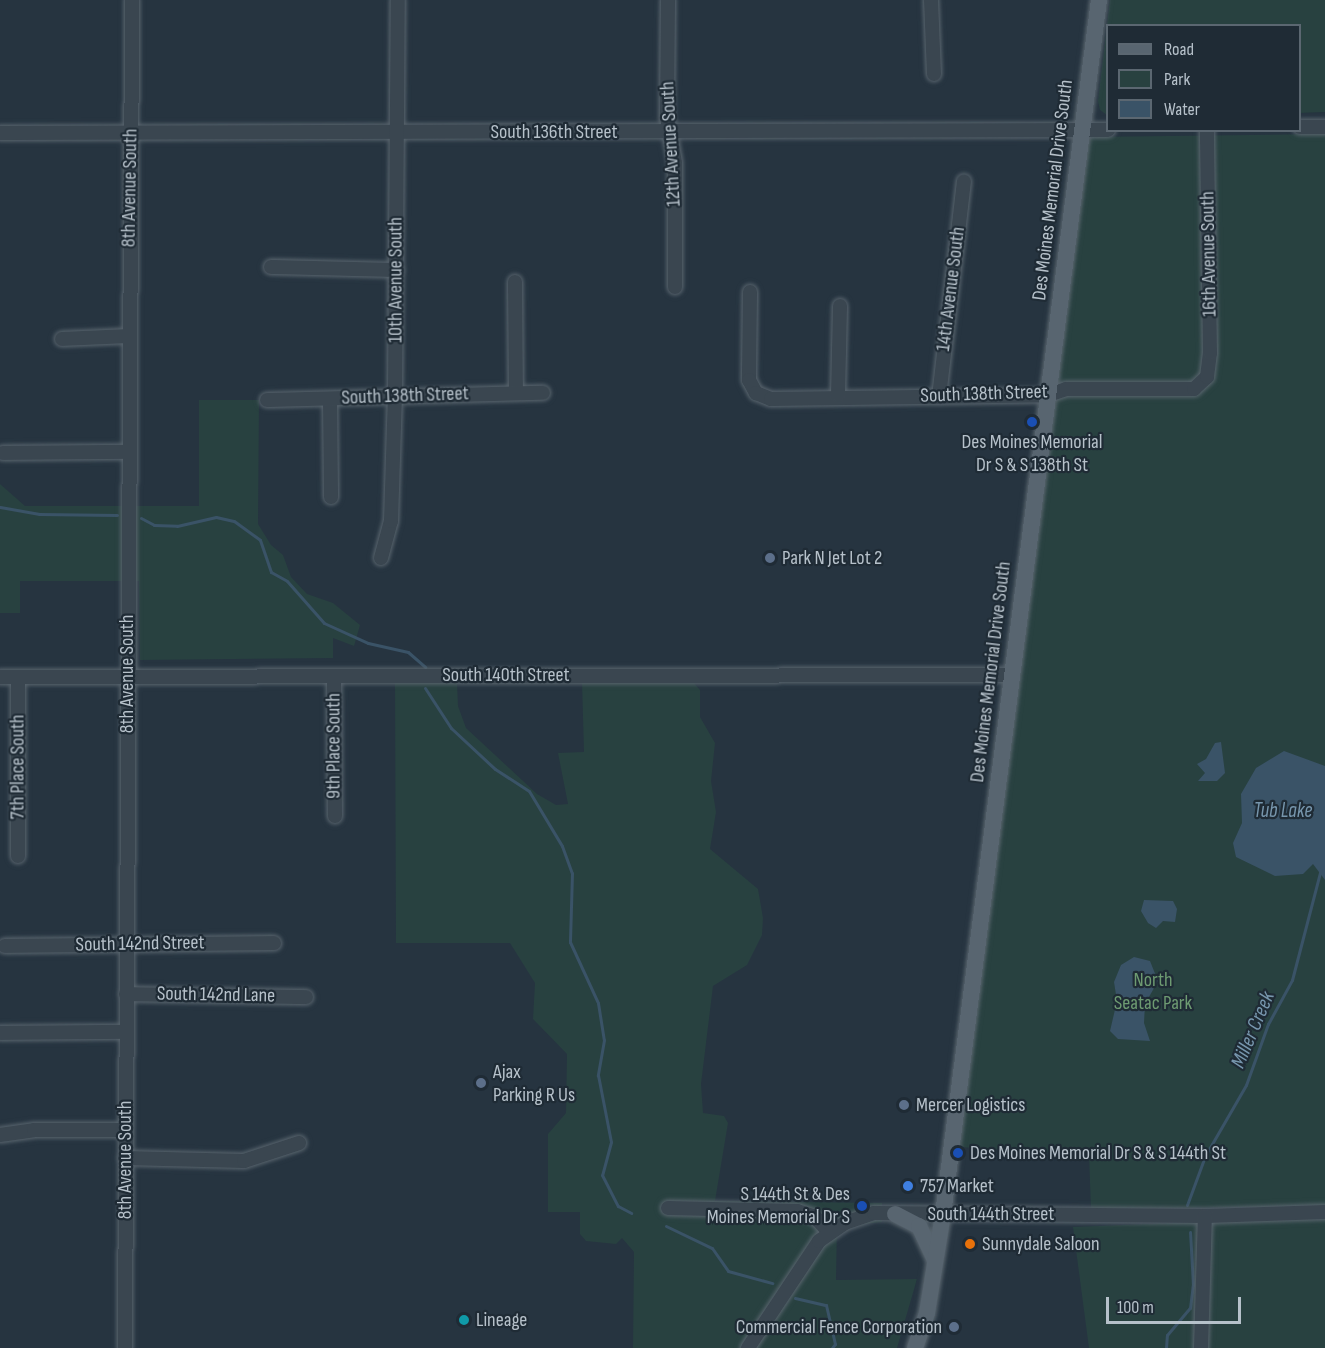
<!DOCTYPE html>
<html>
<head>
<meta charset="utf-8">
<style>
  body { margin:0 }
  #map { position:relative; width:1325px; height:1348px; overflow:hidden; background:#263440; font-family:"Sofia Sans Condensed",sans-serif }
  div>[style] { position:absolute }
  .green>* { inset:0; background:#284140 }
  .water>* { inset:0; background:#3a5367 }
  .stream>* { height:3px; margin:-1.5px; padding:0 1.5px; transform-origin:1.5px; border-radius:1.5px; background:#3a5367 }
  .roads { filter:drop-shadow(0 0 2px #58646d) drop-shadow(0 0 2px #58646d) }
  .minor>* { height:14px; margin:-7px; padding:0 7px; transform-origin:7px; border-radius:7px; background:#3a4650 }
  .major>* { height:16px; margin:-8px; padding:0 8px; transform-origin:8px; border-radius:8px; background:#586570 }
  .dots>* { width:16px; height:16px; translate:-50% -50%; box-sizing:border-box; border:3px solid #1f2b35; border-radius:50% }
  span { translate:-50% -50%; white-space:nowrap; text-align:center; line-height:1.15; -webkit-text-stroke:4.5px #1f2b35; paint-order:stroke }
  .street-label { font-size:20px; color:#b6c1ca }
  .poi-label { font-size:20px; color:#b6c1ca }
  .left { translate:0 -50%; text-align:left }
  .right { translate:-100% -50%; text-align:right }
  .park-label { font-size:20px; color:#6e9b72 }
  .water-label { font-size:21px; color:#7796ad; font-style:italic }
  .legend { position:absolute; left:1106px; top:24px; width:195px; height:108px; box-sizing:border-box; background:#1f2b35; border:2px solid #5b6771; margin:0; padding:8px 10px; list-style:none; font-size:18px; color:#b6c1ca }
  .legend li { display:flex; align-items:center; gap:12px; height:30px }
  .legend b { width:30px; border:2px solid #5b6771 }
  .scale { position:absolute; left:1106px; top:1297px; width:135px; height:27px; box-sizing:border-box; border:3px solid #b6c1ca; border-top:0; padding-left:8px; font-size:18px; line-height:21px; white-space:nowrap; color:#b6c1ca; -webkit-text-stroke:4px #1f2b35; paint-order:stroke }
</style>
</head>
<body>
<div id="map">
  <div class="green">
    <div style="clip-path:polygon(1110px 0,1325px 0,1325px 112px,1300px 113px,1300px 26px,1108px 26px,1107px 115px,1100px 110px,1098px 101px)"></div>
    <div style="clip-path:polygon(1325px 134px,1325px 1206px,1091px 1209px,1089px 1155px,959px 1147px,1086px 137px)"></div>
    <div style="clip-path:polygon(199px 400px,259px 400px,258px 524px,271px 545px,283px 555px,291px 577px,307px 594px,333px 603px,360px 625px,354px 646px,333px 638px,333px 658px,140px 660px,139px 581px,20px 581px,20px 613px,0 613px,0 484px,25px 506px,199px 506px)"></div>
    <div style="clip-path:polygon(395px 682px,457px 682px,458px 706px,466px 728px,537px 794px,556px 805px,568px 804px,558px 753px,584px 752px,582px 682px,693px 682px,700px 690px,700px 717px,715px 743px,711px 781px,716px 812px,710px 849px,758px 889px,763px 918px,762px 935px,747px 965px,713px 986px,701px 1084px,703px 1113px,724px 1116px,728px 1123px,715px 1201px,882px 1203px,882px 1222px,837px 1227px,836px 1280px,917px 1279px,897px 1348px,633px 1348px,634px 1252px,622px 1238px,616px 1244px,586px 1241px,580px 1234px,580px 1212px,548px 1212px,548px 1134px,566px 1113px,567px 1054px,533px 1019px,535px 983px,510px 943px,396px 943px)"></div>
    <div style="clip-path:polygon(1325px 1217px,1325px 1348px,1089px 1348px,1073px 1227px)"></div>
  </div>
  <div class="water">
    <div style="clip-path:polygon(1221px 742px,1225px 773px,1217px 781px,1198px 781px,1205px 773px,1197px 764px,1206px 759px,1215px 743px)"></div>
    <div style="clip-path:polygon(1284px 751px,1325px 766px,1325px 880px,1313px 864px,1303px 874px,1275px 876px,1236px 857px,1233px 843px,1242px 823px,1241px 794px,1256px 768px)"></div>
    <div style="clip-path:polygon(1144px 900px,1173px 901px,1177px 909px,1175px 922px,1163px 921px,1156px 928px,1148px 923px,1141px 911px)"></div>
    <div style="clip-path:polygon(1134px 957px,1150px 961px,1158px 981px,1145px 1004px,1144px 1023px,1150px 1041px,1118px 1039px,1110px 1031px,1117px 1001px,1114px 982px,1121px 965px)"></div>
  </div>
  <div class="stream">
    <div style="left:0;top:507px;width:40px;rotate:10deg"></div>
    <div style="left:39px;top:514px;width:78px;rotate:0.7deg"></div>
    <div style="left:141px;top:518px;width:15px;rotate:28deg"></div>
    <div style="left:154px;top:525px;width:23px;rotate:2deg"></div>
    <div style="left:177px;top:526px;width:40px;rotate:-13deg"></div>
    <div style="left:216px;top:517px;width:18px;rotate:13deg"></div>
    <div style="left:234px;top:521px;width:32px;rotate:36deg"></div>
    <div style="left:260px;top:540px;width:34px;rotate:71deg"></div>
    <div style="left:271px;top:572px;width:18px;rotate:29deg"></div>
    <div style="left:287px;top:581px;width:56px;rotate:48.6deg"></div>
    <div style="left:324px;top:623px;width:48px;rotate:24.4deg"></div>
    <div style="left:368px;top:643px;width:41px;rotate:12.7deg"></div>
    <div style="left:408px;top:652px;width:23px;rotate:41deg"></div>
    <div style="left:425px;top:688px;width:48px;rotate:57deg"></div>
    <div style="left:451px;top:728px;width:60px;rotate:43deg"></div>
    <div style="left:495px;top:769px;width:40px;rotate:32.9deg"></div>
    <div style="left:529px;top:791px;width:64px;rotate:59deg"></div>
    <div style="left:562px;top:846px;width:29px;rotate:70deg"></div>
    <div style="left:572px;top:873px;width:69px;rotate:91.7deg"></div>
    <div style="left:570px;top:942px;width:67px;rotate:65.3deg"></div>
    <div style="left:598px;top:1003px;width:37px;rotate:81deg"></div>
    <div style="left:604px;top:1040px;width:36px;rotate:100deg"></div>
    <div style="left:598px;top:1075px;width:68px;rotate:79deg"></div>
    <div style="left:611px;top:1142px;width:34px;rotate:105deg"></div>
    <div style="left:602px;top:1175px;width:35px;rotate:63deg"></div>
    <div style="left:618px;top:1206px;width:15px;rotate:28deg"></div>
    <div style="left:1187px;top:1205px;width:52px;rotate:-69.8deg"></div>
    <div style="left:1205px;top:1156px;width:82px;rotate:-60deg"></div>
    <div style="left:1246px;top:1085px;width:65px;rotate:-70.2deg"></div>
    <div style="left:1268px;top:1024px;width:50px;rotate:-61.4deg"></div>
    <div style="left:1292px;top:980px;width:115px;rotate:-75.4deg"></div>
    <div style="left:666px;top:1226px;width:51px;rotate:25.6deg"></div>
    <div style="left:712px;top:1248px;width:28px;rotate:55deg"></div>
    <div style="left:728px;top:1271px;width:46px;rotate:15.3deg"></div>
    <div style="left:795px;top:1298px;width:32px;rotate:13deg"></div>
    <div style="left:826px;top:1305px;width:40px;rotate:77deg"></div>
    <div style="left:835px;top:1344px;width:5px;rotate:127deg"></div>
    <div style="left:1166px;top:1348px;width:13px;rotate:-86deg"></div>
    <div style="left:1167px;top:1335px;width:35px;rotate:-50deg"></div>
    <div style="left:1190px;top:1308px;width:23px;rotate:-83deg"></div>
    <div style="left:1193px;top:1285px;width:53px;rotate:-93.2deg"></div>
  </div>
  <div class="roads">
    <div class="minor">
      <div style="left:668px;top:0;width:117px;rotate:90.5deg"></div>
      <div style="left:667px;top:117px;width:47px;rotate:80.1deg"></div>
      <div style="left:675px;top:163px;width:124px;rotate:90deg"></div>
      <div style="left:931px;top:0;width:74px;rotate:87.7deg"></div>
      <div style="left:1300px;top:127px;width:25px"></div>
      <div style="left:0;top:133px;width:1108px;rotate:-0.16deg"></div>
      <div style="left:271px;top:267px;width:126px;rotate:1.4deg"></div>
      <div style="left:515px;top:282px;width:111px;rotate:89.5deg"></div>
      <div style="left:750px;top:292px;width:88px;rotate:90.7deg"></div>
      <div style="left:749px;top:380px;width:15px;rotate:62deg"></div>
      <div style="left:756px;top:393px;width:16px;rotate:22deg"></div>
      <div style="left:771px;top:399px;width:277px;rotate:-0.8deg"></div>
      <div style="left:1048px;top:395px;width:19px;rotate:-18deg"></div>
      <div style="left:1066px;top:389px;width:128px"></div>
      <div style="left:1194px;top:389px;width:18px;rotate:-43deg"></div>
      <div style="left:1207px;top:377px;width:24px;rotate:-83deg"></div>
      <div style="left:1210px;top:353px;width:223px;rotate:-90.8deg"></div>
      <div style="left:62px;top:339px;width:66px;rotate:-2.6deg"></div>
      <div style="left:838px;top:395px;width:89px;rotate:-88.7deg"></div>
      <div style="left:939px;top:397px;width:217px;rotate:-83.4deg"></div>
      <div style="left:330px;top:399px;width:98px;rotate:89.4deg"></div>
      <div style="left:267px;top:400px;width:276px;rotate:-1.5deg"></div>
      <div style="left:3px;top:453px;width:125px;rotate:-0.5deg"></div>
      <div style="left:381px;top:558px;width:38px;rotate:-75deg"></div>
      <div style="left:391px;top:521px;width:126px;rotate:-88.2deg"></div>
      <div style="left:395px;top:395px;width:395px;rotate:-89.6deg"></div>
      <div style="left:334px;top:676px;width:140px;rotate:89.6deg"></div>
      <div style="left:0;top:677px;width:1011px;rotate:-0.11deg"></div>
      <div style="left:18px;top:677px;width:179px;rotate:90deg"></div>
      <div style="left:5px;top:946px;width:269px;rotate:-0.6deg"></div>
      <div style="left:126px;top:994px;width:180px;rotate:1deg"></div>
      <div style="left:0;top:1033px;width:125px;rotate:-0.5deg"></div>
      <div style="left:0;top:1135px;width:34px;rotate:-8deg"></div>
      <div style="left:34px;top:1130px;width:91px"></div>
      <div style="left:125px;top:1158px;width:119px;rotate:1.4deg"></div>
      <div style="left:244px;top:1161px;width:58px;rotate:-18.1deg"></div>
      <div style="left:668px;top:1208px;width:129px;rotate:1.3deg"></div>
      <div style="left:797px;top:1211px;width:19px;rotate:18deg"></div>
      <div style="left:815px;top:1217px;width:21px;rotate:47deg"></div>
      <div style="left:125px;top:1348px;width:1348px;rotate:-89.7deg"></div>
      <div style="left:748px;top:1348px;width:128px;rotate:-56.4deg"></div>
      <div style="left:819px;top:1241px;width:32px;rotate:-35deg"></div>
      <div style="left:845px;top:1223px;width:31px;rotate:-19deg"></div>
      <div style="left:874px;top:1213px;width:332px;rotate:0.5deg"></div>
      <div style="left:1206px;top:1216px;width:119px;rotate:-1.9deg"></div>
      <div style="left:1201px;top:1348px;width:132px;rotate:-88.3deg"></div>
    </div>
    <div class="major">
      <div style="left:895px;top:1214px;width:27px;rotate:27deg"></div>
      <div style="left:919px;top:1226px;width:38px;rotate:65deg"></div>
      <div style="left:915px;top:1348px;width:37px;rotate:-71deg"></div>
      <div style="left:927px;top:1313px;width:100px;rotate:-80.8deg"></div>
      <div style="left:943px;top:1214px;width:1224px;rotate:-82.68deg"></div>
    </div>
  </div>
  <div class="dots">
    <div style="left:1032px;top:422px;background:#1a4fb4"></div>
    <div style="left:770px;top:558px;background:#5c6f8a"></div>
    <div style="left:481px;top:1083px;background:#5c6f8a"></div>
    <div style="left:904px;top:1105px;background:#5c6f8a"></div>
    <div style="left:958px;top:1153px;background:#1a4fb4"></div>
    <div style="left:908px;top:1186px;background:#3f7fe0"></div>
    <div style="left:862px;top:1206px;background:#1a4fb4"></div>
    <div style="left:970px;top:1244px;background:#e8710a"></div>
    <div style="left:464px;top:1320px;background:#0f9aa8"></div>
    <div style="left:954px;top:1327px;background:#5c6f8a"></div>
  </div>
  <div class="street-label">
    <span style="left:554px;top:132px">South 136th Street</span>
    <span style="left:671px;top:144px;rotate:-93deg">12th Avenue South</span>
    <span style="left:130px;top:188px;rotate:-89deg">8th Avenue South</span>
    <span style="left:1053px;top:190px;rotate:-83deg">Des Moines Memorial Drive South</span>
    <span style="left:1209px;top:254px;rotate:-91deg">16th Avenue South</span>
    <span style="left:396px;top:280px;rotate:-90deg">10th Avenue South</span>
    <span style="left:951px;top:289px;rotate:-83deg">14th Avenue South</span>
    <span style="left:984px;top:394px;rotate:-2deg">South 138th Street</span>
    <span style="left:405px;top:396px;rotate:-2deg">South 138th Street</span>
    <span style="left:991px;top:672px;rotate:-83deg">Des Moines Memorial Drive South</span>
    <span style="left:127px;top:674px;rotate:-90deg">8th Avenue South</span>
    <span style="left:506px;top:675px">South 140th Street</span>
    <span style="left:334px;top:746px;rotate:-90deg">9th Place South</span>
    <span style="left:18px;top:767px;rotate:-90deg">7th Place South</span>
    <span style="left:140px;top:944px;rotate:-1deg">South 142nd Street</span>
    <span style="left:216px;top:995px;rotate:1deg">South 142nd Lane</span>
    <span style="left:125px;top:1160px;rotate:-90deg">8th Avenue South</span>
    <span style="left:991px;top:1214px">South 144th Street</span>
  </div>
  <div class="poi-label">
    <span style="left:1032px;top:454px">Des Moines Memorial<br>Dr S &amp; S 138th St</span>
    <span class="left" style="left:782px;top:558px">Park N Jet Lot 2</span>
    <span class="left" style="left:493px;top:1084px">Ajax<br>Parking R Us</span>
    <span class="left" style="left:916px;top:1105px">Mercer Logistics</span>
    <span class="left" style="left:970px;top:1153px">Des Moines Memorial Dr S &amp; S 144th St</span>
    <span class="left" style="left:920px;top:1186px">757 Market</span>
    <span class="right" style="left:850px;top:1206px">S 144th St &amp; Des<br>Moines Memorial Dr S</span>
    <span class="left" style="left:982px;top:1244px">Sunnydale Saloon</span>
    <span class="left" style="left:476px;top:1320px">Lineage</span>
    <span class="right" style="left:942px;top:1327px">Commercial Fence Corporation</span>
  </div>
  <div class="park-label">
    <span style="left:1153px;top:992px">North<br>Seatac Park</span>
  </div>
  <div class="water-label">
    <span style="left:1283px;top:811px">Tub Lake</span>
    <span style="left:1253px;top:1030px;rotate:-67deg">Miller Creek</span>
  </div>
  <ul class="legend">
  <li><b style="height:8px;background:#586570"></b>Road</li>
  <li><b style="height:16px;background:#284140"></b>Park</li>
  <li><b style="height:16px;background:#3a5367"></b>Water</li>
  </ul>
  <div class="scale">100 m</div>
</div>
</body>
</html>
